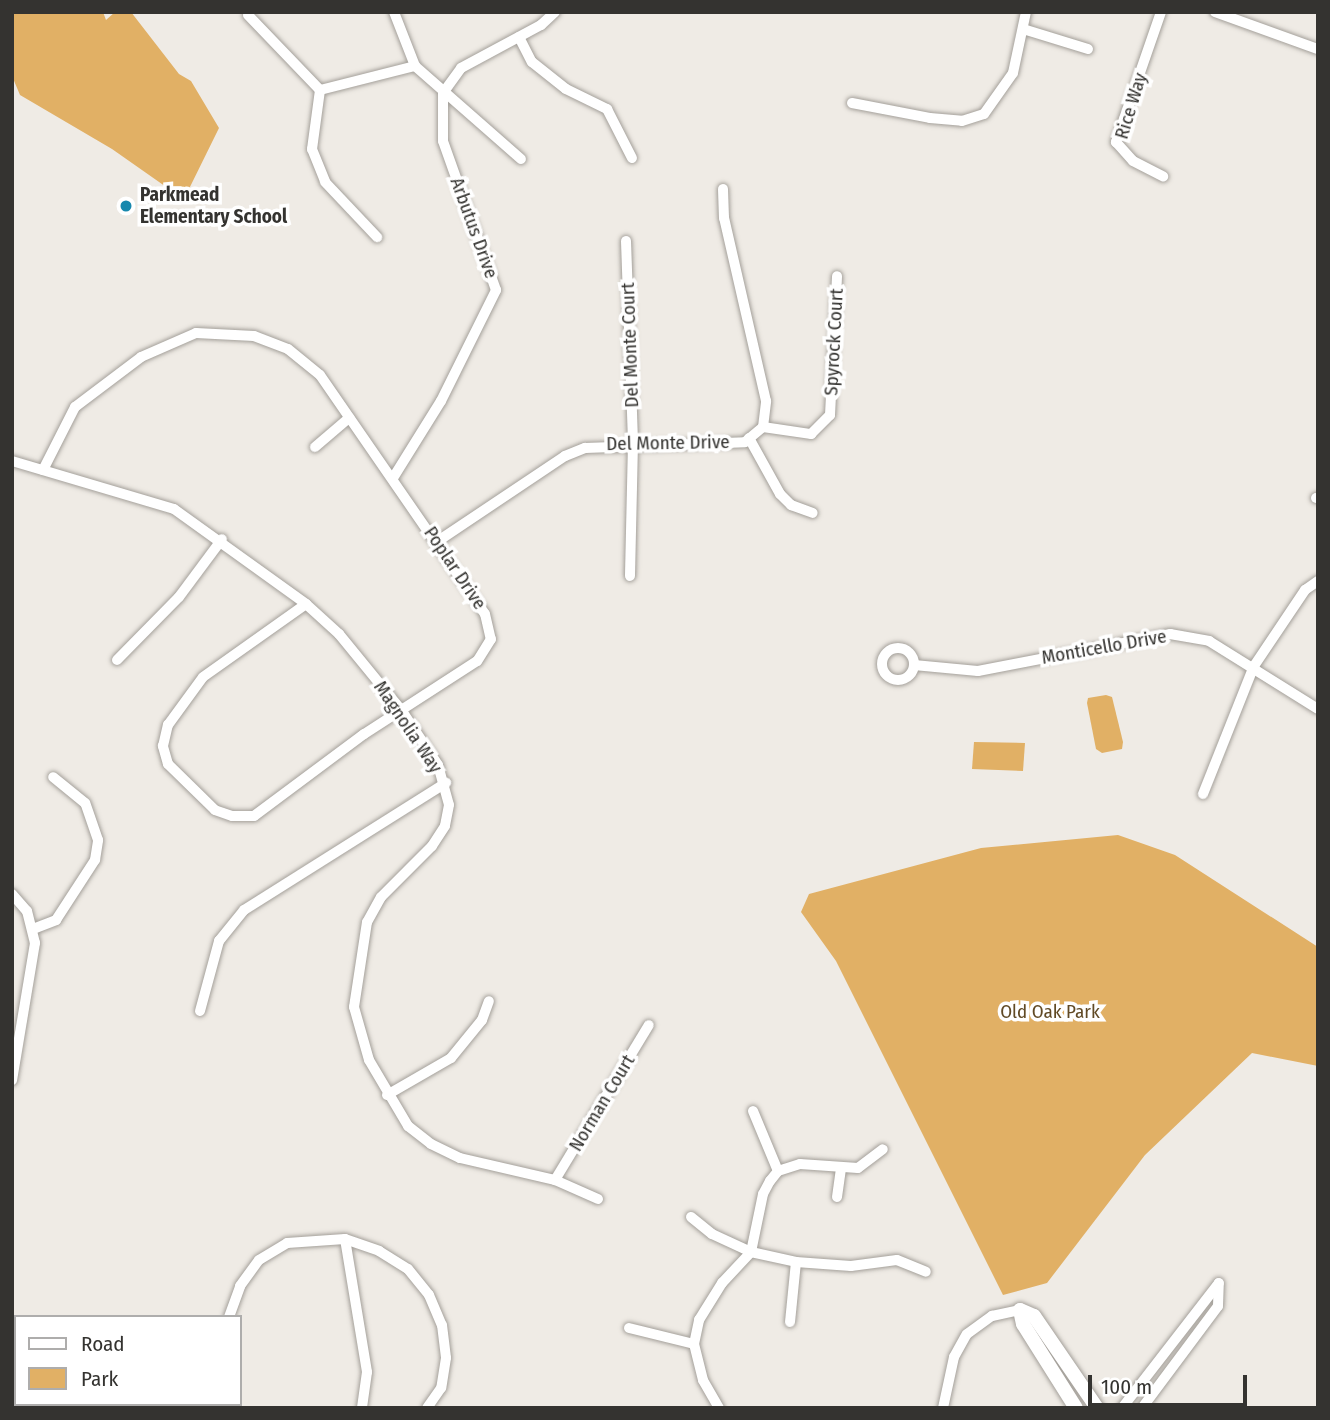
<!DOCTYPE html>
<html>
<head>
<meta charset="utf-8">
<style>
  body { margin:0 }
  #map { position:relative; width:1330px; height:1420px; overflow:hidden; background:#efebe5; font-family:"Fira Sans Condensed",sans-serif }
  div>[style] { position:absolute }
  .green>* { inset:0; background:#e1b065 }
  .roads { filter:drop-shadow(0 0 2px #a4a09a) drop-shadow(0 0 2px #a4a09a) }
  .minor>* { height:10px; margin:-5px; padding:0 5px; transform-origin:5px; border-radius:5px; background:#fff }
  .minor>.ring { margin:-5px; padding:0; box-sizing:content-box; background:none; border:10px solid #fff; border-radius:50% }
  .tertiary>* { height:14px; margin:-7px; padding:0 7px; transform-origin:7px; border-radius:7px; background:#fff }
  .dots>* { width:19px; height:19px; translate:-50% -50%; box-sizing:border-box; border:4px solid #fff; border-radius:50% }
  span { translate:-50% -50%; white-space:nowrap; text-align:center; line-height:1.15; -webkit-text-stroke:7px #fff; paint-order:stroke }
  .street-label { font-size:19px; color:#343330 }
  .poi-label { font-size:19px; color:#343330; font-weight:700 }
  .left { translate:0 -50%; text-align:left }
  .park-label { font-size:19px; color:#614a25 }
  .frame { position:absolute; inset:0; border:14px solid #343330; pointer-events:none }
  .legend { position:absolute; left:14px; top:1315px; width:228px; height:91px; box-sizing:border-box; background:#fff; border:2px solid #aeadac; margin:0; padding:9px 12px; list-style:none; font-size:21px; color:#343330 }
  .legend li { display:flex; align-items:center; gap:14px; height:35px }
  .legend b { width:35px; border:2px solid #aeadac }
  .scale { position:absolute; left:1088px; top:1375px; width:159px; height:32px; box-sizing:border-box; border:4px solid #343330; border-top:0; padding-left:9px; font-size:21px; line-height:24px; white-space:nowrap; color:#343330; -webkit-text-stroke:5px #fff; paint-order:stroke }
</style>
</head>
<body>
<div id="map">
  <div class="green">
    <div style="clip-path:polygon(12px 12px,103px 12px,106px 20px,115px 12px,131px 12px,179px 74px,191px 81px,219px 128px,186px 195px,179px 196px,112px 149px,20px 95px,12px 76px)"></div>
    <div style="clip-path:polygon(1106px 695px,1112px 697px,1123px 742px,1122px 749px,1102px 753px,1096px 749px,1087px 703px,1088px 698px)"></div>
    <div style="clip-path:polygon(974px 742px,1025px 743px,1023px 771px,972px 769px)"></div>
    <div style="clip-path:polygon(1118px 835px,1175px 855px,1318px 947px,1318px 1066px,1252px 1053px,1145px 1155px,1047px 1283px,1003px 1295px,836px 961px,801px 912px,809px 894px,981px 848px)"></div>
  </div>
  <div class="roads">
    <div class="minor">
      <div style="left:394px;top:12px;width:58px;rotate:68.7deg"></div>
      <div style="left:415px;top:66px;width:141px;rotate:41.3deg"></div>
      <div style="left:1161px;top:12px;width:138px;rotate:109.1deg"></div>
      <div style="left:1116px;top:142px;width:25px;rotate:48deg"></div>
      <div style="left:1133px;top:161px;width:34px;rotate:27deg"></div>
      <div style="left:1215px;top:12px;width:109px;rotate:19.8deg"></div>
      <div style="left:248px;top:15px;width:104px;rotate:46.2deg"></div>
      <div style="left:1023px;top:29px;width:68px;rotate:17.1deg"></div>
      <div style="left:519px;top:37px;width:28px;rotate:63deg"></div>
      <div style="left:532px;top:62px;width:43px;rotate:38.5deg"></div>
      <div style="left:566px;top:89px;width:46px;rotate:26deg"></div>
      <div style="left:607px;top:109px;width:55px;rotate:63deg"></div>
      <div style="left:320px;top:90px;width:60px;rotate:97.7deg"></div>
      <div style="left:312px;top:149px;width:35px;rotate:68deg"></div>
      <div style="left:325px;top:182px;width:76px;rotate:46.6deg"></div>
      <div style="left:320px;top:90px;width:98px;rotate:-14.2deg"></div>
      <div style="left:852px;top:103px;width:79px;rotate:10.9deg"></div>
      <div style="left:930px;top:118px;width:32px;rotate:5deg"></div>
      <div style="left:962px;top:121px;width:23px;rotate:-18deg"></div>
      <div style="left:984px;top:114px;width:50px;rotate:-54.7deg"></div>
      <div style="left:1013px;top:73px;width:62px;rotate:-78deg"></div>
      <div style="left:626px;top:241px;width:202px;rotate:88deg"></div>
      <div style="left:633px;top:443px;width:133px;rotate:91.3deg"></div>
      <div style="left:763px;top:427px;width:49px;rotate:8.3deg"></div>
      <div style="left:811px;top:434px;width:27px;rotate:-45deg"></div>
      <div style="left:830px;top:415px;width:139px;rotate:-87.1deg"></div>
      <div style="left:749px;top:438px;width:64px;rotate:61deg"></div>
      <div style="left:780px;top:494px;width:16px;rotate:45deg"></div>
      <div style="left:791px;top:505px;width:23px;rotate:20deg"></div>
      <div style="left:315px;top:447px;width:45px;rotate:-40.5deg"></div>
      <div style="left:12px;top:461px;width:169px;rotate:16.5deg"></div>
      <div style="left:174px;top:509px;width:163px;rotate:35.7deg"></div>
      <div style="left:306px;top:604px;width:45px;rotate:42.3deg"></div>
      <div style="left:339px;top:634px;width:99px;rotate:50.7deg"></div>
      <div style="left:402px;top:711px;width:65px;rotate:56.3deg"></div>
      <div style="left:438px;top:765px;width:41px;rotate:74.6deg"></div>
      <div style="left:449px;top:805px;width:21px;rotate:101deg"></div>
      <div style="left:445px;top:826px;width:24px;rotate:123deg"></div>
      <div style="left:432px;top:846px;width:72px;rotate:135deg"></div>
      <div style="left:381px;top:897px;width:29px;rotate:119deg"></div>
      <div style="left:367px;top:922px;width:86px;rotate:98.7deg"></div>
      <div style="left:354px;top:1007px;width:55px;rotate:74.2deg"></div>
      <div style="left:369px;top:1060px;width:77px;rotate:59.4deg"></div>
      <div style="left:408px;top:1126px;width:29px;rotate:38deg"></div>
      <div style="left:431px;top:1144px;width:32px;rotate:26deg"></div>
      <div style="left:460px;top:1158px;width:98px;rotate:13deg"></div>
      <div style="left:555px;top:1180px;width:47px;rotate:23.8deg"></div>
      <div style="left:43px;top:470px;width:71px;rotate:-63.1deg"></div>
      <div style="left:75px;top:407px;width:83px;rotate:-37.1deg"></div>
      <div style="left:141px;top:357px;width:60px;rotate:-23.6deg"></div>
      <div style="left:196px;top:333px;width:58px;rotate:3deg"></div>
      <div style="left:254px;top:336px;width:36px;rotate:21deg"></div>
      <div style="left:288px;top:349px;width:41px;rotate:39.1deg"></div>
      <div style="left:320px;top:375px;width:290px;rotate:55.4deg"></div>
      <div style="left:485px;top:614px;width:26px;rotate:77deg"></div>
      <div style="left:491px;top:639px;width:26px;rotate:122deg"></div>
      <div style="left:477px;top:661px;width:135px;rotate:147.1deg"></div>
      <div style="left:364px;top:734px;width:137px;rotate:143.3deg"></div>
      <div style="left:254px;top:816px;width:22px;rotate:180deg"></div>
      <div style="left:232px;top:816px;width:18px;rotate:-161deg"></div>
      <div style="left:215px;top:810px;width:66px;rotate:-135.6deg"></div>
      <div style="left:168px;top:764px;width:19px;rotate:-106deg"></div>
      <div style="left:163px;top:746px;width:22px;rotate:-77deg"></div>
      <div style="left:168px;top:725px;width:59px;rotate:-53.9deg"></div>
      <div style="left:203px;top:677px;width:126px;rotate:-35.3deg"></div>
      <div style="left:393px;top:478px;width:91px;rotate:-58.1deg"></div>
      <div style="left:441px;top:401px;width:124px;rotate:-63.6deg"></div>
      <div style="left:496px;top:290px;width:158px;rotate:-109.6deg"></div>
      <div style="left:443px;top:141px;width:48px;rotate:-90deg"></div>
      <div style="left:443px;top:93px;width:31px;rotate:-54deg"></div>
      <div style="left:461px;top:68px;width:91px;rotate:-28.3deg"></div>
      <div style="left:541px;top:25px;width:19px;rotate:-43deg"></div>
      <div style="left:1316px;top:498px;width:2px"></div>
      <div style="left:438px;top:541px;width:153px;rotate:-33.8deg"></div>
      <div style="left:565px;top:456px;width:22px;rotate:-22deg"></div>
      <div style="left:585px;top:448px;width:160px;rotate:-2.1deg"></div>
      <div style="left:745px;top:442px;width:23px;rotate:-40deg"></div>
      <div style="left:763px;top:427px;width:26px;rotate:-83deg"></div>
      <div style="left:766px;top:401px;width:188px;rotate:-102.9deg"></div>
      <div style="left:724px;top:218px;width:29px;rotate:-92deg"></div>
      <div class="ring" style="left:882px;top:648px;width:22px;height:22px"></div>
      <div style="left:117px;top:660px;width:88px;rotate:-45.5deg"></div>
      <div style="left:179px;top:597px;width:72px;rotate:-53.4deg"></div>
      <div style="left:914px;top:665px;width:64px;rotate:5.4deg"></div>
      <div style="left:978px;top:671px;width:196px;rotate:-10.9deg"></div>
      <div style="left:1170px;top:634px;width:40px;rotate:10deg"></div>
      <div style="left:1209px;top:641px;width:128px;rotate:32deg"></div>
      <div style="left:1203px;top:794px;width:138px;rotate:-68.3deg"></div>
      <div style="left:1254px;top:666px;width:92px;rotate:-56.1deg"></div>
      <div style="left:1305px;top:590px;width:16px;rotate:-35deg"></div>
      <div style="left:12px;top:894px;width:23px;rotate:49deg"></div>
      <div style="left:27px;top:911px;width:33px;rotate:76deg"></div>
      <div style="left:35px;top:943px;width:139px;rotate:99.5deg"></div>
      <div style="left:33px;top:929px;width:25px;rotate:-21deg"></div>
      <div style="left:56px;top:920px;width:72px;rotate:-57deg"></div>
      <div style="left:95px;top:860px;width:20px;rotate:-81deg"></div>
      <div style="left:98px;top:840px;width:39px;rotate:-109deg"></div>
      <div style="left:85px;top:803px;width:41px;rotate:-140.9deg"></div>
      <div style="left:200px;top:1011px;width:73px;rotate:-74.8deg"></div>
      <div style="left:219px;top:941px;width:40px;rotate:-51deg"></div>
      <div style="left:244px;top:910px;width:239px;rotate:-32.2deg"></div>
      <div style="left:387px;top:1095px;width:74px;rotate:-30deg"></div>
      <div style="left:451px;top:1058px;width:49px;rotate:-50.8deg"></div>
      <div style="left:482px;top:1020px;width:20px;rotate:-70deg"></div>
      <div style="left:753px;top:1111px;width:65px;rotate:67.4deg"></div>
      <div style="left:555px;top:1180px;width:181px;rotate:-58.8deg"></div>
      <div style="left:837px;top:1197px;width:28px;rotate:-82deg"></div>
      <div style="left:691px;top:1217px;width:27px;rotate:39deg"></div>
      <div style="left:712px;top:1234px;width:43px;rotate:24.8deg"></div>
      <div style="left:751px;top:1252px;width:46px;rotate:12.5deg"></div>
      <div style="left:796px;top:1262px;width:55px;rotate:4.2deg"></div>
      <div style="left:851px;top:1266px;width:46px;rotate:-7.4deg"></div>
      <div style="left:897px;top:1260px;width:31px;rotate:22deg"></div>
      <div style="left:345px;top:1239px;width:135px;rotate:80.6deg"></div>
      <div style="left:367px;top:1372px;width:36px;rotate:98deg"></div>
      <div style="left:229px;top:1317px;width:33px;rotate:-70deg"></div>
      <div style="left:240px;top:1286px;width:32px;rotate:-54deg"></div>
      <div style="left:259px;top:1260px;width:33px;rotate:-31deg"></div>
      <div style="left:287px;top:1243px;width:58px;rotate:-3.9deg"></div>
      <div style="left:345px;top:1239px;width:36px;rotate:19deg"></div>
      <div style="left:379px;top:1251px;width:34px;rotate:32deg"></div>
      <div style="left:408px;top:1269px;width:33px;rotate:51deg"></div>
      <div style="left:429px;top:1295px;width:33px;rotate:67deg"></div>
      <div style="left:442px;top:1325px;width:33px;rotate:83deg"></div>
      <div style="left:446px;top:1358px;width:30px;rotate:99deg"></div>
      <div style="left:441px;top:1388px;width:24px;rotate:125deg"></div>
      <div style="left:790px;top:1322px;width:60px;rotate:-84.3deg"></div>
      <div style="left:629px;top:1328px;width:67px;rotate:13.8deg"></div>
      <div style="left:719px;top:1408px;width:32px;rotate:-120deg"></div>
      <div style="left:703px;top:1380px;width:37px;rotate:-104deg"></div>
      <div style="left:694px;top:1344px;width:25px;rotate:-78deg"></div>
      <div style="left:699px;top:1320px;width:44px;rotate:-58.1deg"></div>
      <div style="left:722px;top:1283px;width:42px;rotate:-46.9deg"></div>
      <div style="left:751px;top:1252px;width:59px;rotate:-78.3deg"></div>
      <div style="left:763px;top:1194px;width:15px;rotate:-62deg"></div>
      <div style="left:770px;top:1181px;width:13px;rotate:-51deg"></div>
      <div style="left:778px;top:1171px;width:23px;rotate:-18deg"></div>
      <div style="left:800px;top:1164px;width:58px;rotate:3.9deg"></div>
      <div style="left:858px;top:1168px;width:31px;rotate:-37deg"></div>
      <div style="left:943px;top:1408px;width:52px;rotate:-77.8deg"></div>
      <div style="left:954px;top:1357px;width:26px;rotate:-61deg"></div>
      <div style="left:967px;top:1334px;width:31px;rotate:-36deg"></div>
      <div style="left:992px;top:1316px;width:29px;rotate:-12deg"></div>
      <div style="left:1122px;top:1408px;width:158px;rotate:-52.2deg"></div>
      <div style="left:1142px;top:1408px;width:127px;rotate:-53.3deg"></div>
      <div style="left:1218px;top:1306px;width:23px;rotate:-88deg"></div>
    </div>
    <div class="tertiary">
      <div style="left:1020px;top:1310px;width:15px;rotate:23deg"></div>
      <div style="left:1034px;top:1316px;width:112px;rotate:55.6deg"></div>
      <div style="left:1020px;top:1310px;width:14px;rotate:78deg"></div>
      <div style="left:1023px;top:1324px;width:99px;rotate:57.8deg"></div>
    </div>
  </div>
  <div class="dots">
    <div style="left:126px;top:206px;background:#1788ad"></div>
  </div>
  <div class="street-label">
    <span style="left:1131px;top:106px;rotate:-73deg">Rice Way</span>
    <span style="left:474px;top:228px;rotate:70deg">Arbutus Drive</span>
    <span style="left:834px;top:342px;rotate:-87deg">Spyrock Court</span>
    <span style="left:630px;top:345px;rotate:-92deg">Del Monte Court</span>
    <span style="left:668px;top:443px;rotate:-1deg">Del Monte Drive</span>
    <span style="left:455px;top:568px;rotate:56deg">Poplar Drive</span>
    <span style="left:1104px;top:647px;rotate:-10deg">Monticello Drive</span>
    <span style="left:408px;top:727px;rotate:56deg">Magnolia Way</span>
    <span style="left:602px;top:1103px;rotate:-59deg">Norman Court</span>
  </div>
  <div class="poi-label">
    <span class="left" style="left:140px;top:206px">Parkmead<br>Elementary School</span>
  </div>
  <div class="park-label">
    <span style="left:1050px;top:1012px">Old Oak Park</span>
  </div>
  <div class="frame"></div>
  <ul class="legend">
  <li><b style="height:9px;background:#fff"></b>Road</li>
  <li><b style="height:19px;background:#e1b065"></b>Park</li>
  </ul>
  <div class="scale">100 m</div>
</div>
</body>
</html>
